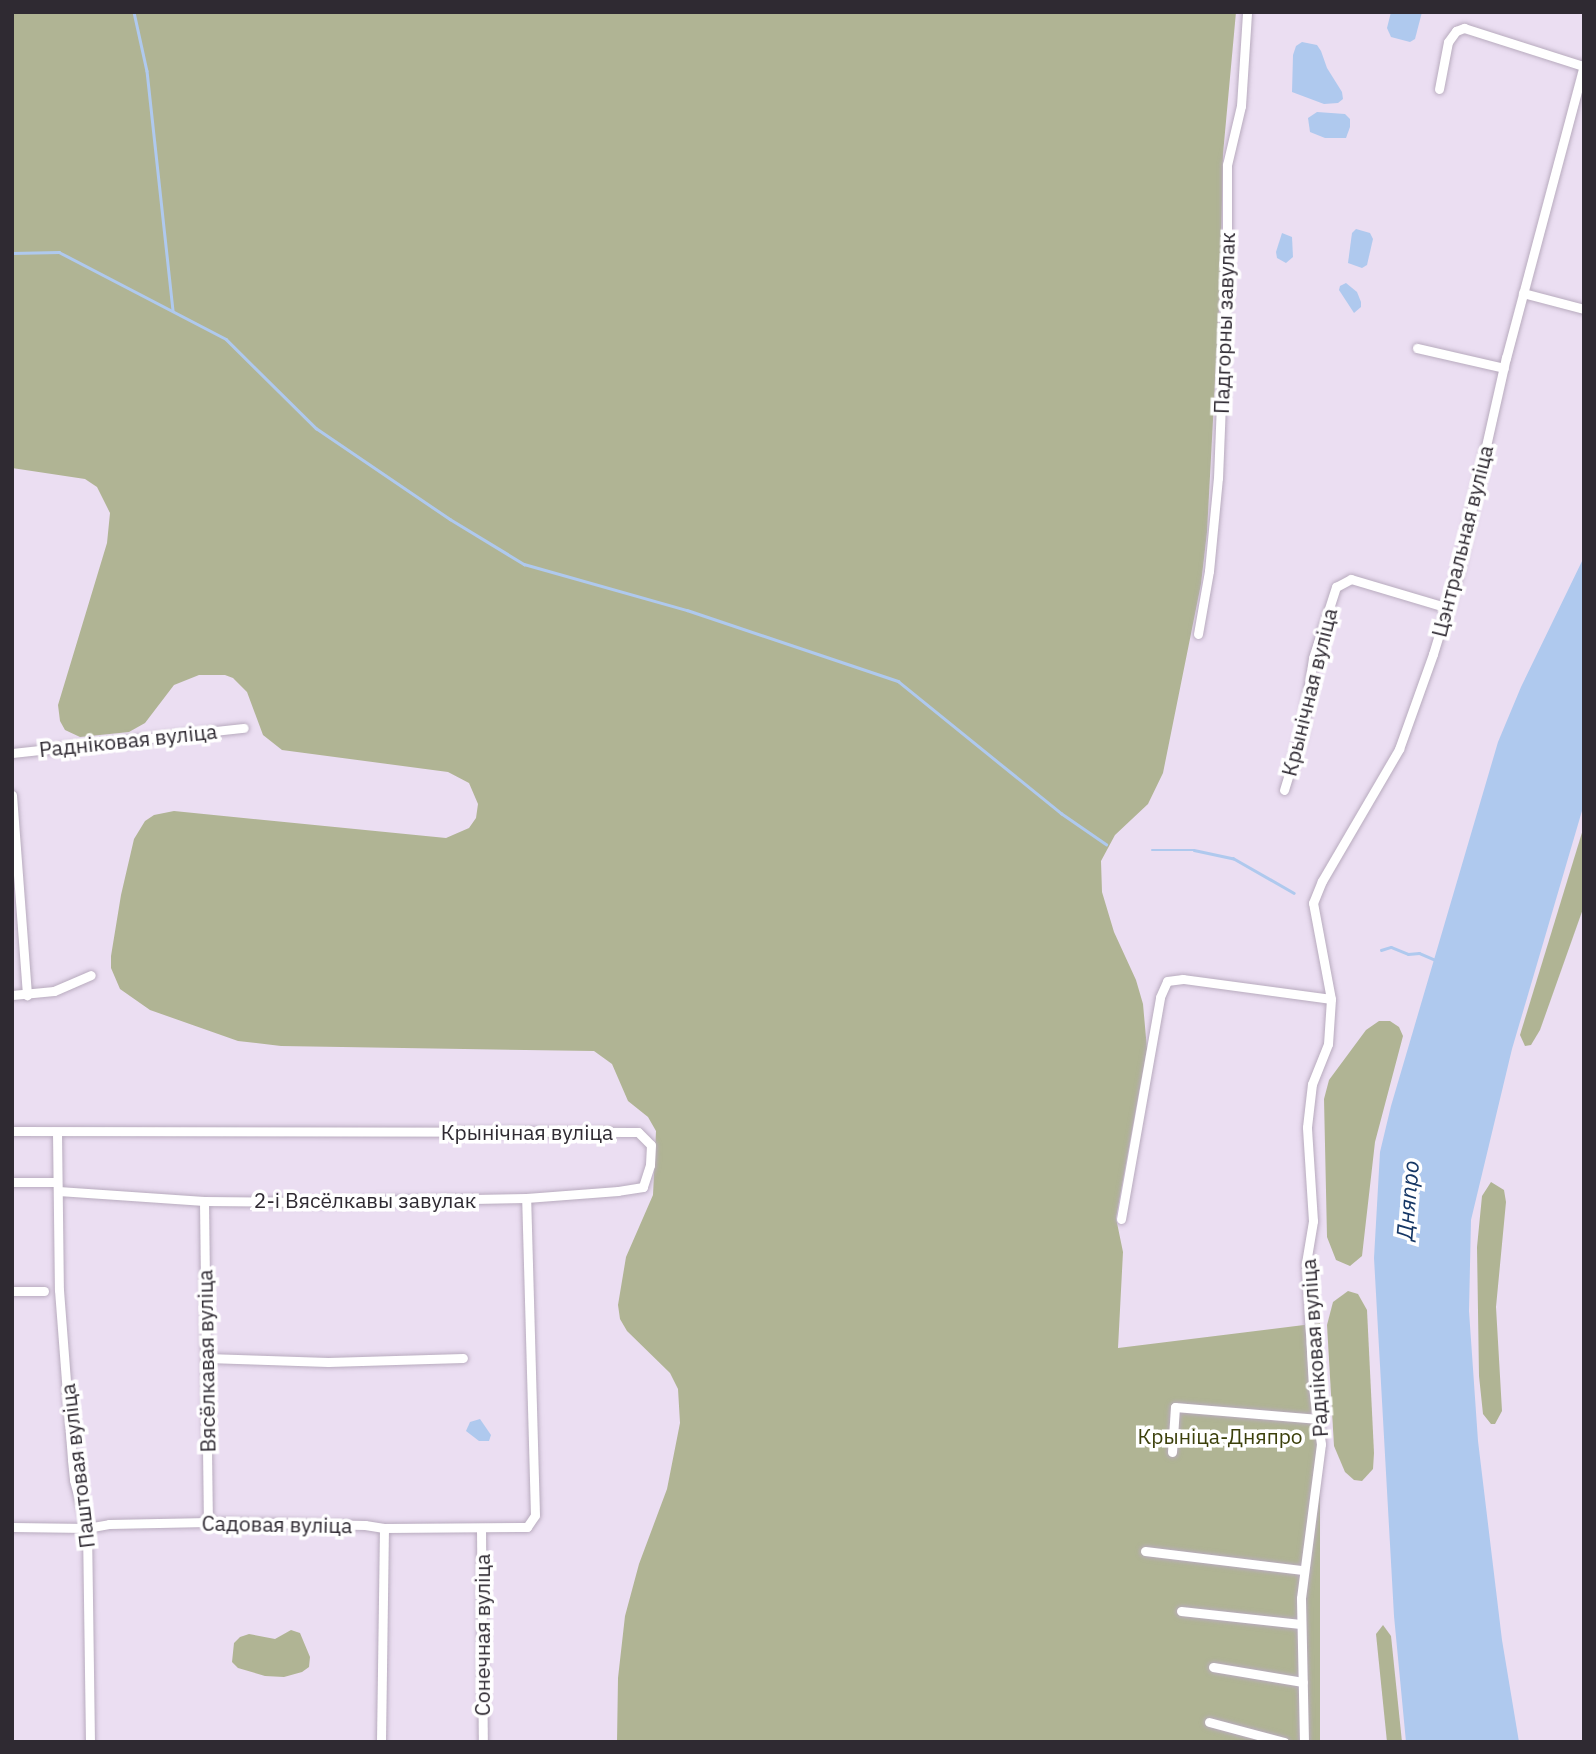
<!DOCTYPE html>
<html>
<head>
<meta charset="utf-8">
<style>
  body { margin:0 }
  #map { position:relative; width:1596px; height:1754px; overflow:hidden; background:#ebdef2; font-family:"IBM Plex Sans",sans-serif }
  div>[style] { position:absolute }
  .green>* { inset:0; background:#b0b494 }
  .water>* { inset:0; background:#afc9ee }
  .stream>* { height:2.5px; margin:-1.25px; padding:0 1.25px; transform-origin:1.25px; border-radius:1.25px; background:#afc9ee }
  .roads { filter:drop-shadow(0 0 2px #b8abbe) drop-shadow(0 0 2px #b8abbe) }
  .minor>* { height:9px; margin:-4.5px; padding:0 4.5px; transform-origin:4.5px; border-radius:4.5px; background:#fff }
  span { translate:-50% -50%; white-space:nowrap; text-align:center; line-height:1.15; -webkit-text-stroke:7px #fff; paint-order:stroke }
  .street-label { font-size:21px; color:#2f2a32 }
  .park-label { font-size:21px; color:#3c400b }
  .water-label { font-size:23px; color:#163765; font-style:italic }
  .frame { position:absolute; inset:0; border:14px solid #2f2a32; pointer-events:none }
</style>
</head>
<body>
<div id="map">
  <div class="green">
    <div style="clip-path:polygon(12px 12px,1236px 12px,1223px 154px,1220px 290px,1207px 532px,1201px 584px,1163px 773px,1148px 804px,1115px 835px,1101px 861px,1102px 892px,1114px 932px,1136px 980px,1143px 1004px,1147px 1049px,1116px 1218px,1123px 1252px,1118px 1348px,1320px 1323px,1320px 1742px,617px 1742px,618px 1678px,625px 1616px,639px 1564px,667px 1489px,680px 1423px,678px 1389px,670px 1373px,627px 1331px,620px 1319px,618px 1305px,626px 1257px,653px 1195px,656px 1131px,648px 1117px,628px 1101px,612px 1064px,594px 1051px,281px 1046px,238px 1041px,150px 1010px,120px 989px,111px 968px,111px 956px,121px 895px,134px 839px,145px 821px,154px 815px,174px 811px,446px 838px,469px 828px,476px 818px,478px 804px,469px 783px,448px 772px,282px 750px,263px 735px,247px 692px,233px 678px,225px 675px,199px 675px,174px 685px,145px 723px,129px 732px,80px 737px,65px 730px,60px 721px,58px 705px,107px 543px,110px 513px,97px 487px,85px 479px,12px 468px)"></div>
    <div style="clip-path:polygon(1584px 826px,1584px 906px,1540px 1030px,1531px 1045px,1525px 1046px,1520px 1035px)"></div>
    <div style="clip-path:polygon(1379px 1021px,1390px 1021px,1399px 1027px,1403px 1036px,1375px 1142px,1362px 1256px,1350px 1266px,1336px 1260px,1327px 1237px,1324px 1099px,1329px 1080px,1366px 1030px)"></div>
    <div style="clip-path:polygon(1491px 1182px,1504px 1190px,1506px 1202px,1496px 1307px,1502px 1411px,1495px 1424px,1491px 1424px,1483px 1414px,1479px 1376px,1477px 1247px,1482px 1196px)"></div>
    <div style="clip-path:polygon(1348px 1291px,1358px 1294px,1367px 1310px,1374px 1453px,1373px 1469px,1362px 1481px,1354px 1480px,1345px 1472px,1334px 1446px,1327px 1325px,1333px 1302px)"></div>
    <div style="clip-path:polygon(1383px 1625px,1391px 1636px,1402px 1742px,1387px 1742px,1376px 1634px)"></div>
    <div style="clip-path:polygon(291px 1630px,300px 1633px,310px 1657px,309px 1667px,302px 1672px,284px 1677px,265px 1676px,238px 1668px,232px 1662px,234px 1643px,240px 1637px,249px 1634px,275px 1639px)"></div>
  </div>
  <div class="water">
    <div style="clip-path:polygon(1391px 12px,1422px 12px,1415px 39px,1410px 42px,1391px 37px,1387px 28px)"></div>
    <div style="clip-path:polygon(1302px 42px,1317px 45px,1321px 51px,1327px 68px,1342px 92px,1343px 99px,1338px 103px,1324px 104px,1292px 92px,1293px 55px,1296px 46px)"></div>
    <div style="clip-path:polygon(1317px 112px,1345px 114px,1350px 119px,1350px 127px,1346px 138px,1325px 138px,1310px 132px,1308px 118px)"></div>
    <div style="clip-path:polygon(1356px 229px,1370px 233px,1373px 239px,1367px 265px,1362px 268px,1348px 263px,1352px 233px)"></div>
    <div style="clip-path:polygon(1282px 233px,1292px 237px,1293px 257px,1286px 263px,1277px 258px,1276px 252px)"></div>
    <div style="clip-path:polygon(1346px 283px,1357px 292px,1361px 302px,1361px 307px,1354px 313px,1339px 290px,1340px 286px)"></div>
    <div style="clip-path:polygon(1584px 557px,1584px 804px,1512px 1049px,1471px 1220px,1469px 1311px,1478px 1441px,1502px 1640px,1519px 1742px,1406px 1742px,1394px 1616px,1374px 1258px,1380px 1152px,1391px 1106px,1498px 742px,1521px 687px)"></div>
    <div style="clip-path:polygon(480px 1419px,491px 1435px,489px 1441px,479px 1441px,466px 1431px,470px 1422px)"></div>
  </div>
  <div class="stream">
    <div style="left:134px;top:12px;width:60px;rotate:77.6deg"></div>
    <div style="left:147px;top:71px;width:241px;rotate:83.8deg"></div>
    <div style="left:12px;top:253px;width:47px;rotate:-1.2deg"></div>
    <div style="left:59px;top:252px;width:188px;rotate:27.5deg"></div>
    <div style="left:226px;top:339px;width:127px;rotate:44.7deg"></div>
    <div style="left:316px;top:428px;width:162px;rotate:34.2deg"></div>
    <div style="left:450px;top:519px;width:87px;rotate:31.3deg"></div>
    <div style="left:524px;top:564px;width:169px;rotate:15.8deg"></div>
    <div style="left:687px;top:610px;width:223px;rotate:18.6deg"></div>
    <div style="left:898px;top:681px;width:210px;rotate:39deg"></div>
    <div style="left:1061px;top:813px;width:55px;rotate:34.6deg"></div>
    <div style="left:1152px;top:850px;width:42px"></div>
    <div style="left:1194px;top:850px;width:40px;rotate:12deg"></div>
    <div style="left:1233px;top:858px;width:70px;rotate:29.8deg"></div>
    <div style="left:1381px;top:950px;width:10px;rotate:-17deg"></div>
    <div style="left:1391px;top:947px;width:18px;rotate:22deg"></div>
    <div style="left:1408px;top:954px;width:11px;rotate:-5deg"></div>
    <div style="left:1419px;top:953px;width:21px;rotate:23deg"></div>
  </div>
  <div class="roads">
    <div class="minor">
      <div style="left:1439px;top:89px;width:48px;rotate:-79.2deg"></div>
      <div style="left:1448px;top:42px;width:14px;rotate:-54deg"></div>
      <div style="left:1456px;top:31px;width:9px;rotate:-21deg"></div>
      <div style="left:1464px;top:28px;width:125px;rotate:17.7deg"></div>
      <div style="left:1523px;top:293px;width:63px;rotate:14.7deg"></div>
      <div style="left:1417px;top:348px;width:89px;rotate:12.9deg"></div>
      <div style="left:1198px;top:634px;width:64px;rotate:-80.1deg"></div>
      <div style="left:1209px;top:571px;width:93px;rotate:-84.5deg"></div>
      <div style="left:1218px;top:478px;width:220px;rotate:-87.7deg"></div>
      <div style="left:1227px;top:258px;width:93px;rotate:-90deg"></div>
      <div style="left:1227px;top:165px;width:61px;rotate:-76.7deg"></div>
      <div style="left:1241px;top:106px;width:94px;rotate:-86.3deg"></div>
      <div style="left:12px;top:753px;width:233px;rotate:-6.2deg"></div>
      <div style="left:1284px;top:790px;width:62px;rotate:-73deg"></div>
      <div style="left:1302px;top:731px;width:74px;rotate:-81.4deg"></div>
      <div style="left:1313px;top:658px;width:75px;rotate:-72.1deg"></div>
      <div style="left:1336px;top:587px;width:17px;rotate:-28deg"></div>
      <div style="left:1351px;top:579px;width:101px;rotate:16.6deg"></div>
      <div style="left:12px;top:795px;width:201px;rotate:85.7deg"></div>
      <div style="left:12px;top:995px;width:42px;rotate:-5.4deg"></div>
      <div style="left:54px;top:991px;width:40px;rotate:-23.4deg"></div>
      <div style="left:12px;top:1131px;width:626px;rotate:0.09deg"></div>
      <div style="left:638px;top:1132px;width:18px;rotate:45deg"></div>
      <div style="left:651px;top:1145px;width:20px;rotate:93deg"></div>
      <div style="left:650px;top:1165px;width:23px;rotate:108deg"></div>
      <div style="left:643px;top:1187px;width:25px;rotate:171deg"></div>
      <div style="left:618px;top:1191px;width:92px;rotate:175.6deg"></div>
      <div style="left:526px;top:1198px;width:212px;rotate:178.9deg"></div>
      <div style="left:314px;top:1202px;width:110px;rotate:-179.5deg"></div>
      <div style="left:204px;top:1201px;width:146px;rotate:-176.1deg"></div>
      <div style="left:57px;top:1132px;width:158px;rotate:89.3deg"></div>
      <div style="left:59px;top:1290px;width:170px;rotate:85.6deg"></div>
      <div style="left:72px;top:1460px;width:20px;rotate:84deg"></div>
      <div style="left:74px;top:1480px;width:50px;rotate:74.8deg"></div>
      <div style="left:87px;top:1528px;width:214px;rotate:89.2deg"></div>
      <div style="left:12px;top:1182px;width:45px"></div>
      <div style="left:204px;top:1201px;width:321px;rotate:89.3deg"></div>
      <div style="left:1121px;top:1219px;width:225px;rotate:-80deg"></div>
      <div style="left:1160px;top:997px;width:17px;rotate:-66deg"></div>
      <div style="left:1167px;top:981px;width:16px;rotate:-7deg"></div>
      <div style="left:1183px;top:979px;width:149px;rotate:7.7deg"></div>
      <div style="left:12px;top:1291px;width:32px"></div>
      <div style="left:207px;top:1358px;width:121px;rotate:1.9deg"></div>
      <div style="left:328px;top:1362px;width:135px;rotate:-1.7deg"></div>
      <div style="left:1172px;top:1452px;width:45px;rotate:-86.2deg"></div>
      <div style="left:1175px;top:1407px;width:144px;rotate:4.8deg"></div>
      <div style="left:12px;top:1527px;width:75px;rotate:0.8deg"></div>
      <div style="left:87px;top:1528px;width:22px;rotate:-10deg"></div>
      <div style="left:109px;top:1524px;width:99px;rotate:-1.2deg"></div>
      <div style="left:208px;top:1522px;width:157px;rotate:1.1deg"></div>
      <div style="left:365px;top:1525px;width:19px;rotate:9deg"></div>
      <div style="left:384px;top:1528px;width:143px;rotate:-0.4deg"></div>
      <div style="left:527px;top:1527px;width:14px;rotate:-56deg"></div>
      <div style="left:535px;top:1515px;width:317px;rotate:-91.6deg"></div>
      <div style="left:481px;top:1529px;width:213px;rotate:89.5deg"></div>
      <div style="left:1145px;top:1551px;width:159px;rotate:6.9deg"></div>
      <div style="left:1181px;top:1611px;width:120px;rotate:6.2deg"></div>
      <div style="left:1213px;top:1667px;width:91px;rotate:9.5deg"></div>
      <div style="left:1209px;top:1722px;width:78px;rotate:14.9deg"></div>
      <div style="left:381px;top:1742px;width:214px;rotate:-89.2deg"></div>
      <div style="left:1304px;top:1742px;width:144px;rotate:-91.2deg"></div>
      <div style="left:1301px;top:1598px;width:155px;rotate:-82.6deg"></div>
      <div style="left:1321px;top:1444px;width:58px;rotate:-98deg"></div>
      <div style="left:1313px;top:1387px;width:124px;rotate:-93.2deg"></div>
      <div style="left:1306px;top:1263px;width:43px;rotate:-80.5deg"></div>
      <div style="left:1313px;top:1221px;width:94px;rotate:-93.7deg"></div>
      <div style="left:1307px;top:1127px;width:43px;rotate:-83.4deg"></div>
      <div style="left:1312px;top:1084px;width:43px;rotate:-68.2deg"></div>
      <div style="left:1328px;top:1044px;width:45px;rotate:-86.2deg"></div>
      <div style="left:1331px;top:999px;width:98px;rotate:-100.6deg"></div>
      <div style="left:1313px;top:903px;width:24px;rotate:-68deg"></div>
      <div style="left:1322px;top:881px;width:153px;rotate:-59.7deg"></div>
      <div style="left:1399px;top:749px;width:101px;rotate:-70.3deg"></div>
      <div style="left:1433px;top:654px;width:78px;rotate:-73deg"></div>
      <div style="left:1456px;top:579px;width:227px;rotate:-77.3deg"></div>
      <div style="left:1506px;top:358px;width:304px;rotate:-75.1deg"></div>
    </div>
  </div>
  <div class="street-label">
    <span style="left:1224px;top:323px;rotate:-88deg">Падгорны завулак</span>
    <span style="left:1462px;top:541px;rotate:-76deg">Цэнтральная вуліца</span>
    <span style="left:1309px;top:692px;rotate:-76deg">Крынічная вуліца</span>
    <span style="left:128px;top:740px;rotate:-6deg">Радніковая вуліца</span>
    <span style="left:527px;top:1132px">Крынічная вуліца</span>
    <span style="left:365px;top:1200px">2-і Вясёлкавы завулак</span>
    <span style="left:1314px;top:1348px;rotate:-94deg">Радніковая вуліца</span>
    <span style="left:206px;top:1361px;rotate:-91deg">Вясёлкавая вуліца</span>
    <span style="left:77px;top:1466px;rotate:-97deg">Паштовая вуліца</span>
    <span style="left:277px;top:1524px;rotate:1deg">Садовая вуліца</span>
    <span style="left:482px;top:1635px;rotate:-90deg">Сонечная вуліца</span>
  </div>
  <div class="park-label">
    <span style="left:1220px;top:1436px">Крыніца-Дняпро</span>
  </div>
  <div class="water-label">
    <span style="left:1407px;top:1200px;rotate:-85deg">Дняпро</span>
  </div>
  <div class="frame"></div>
</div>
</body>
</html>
